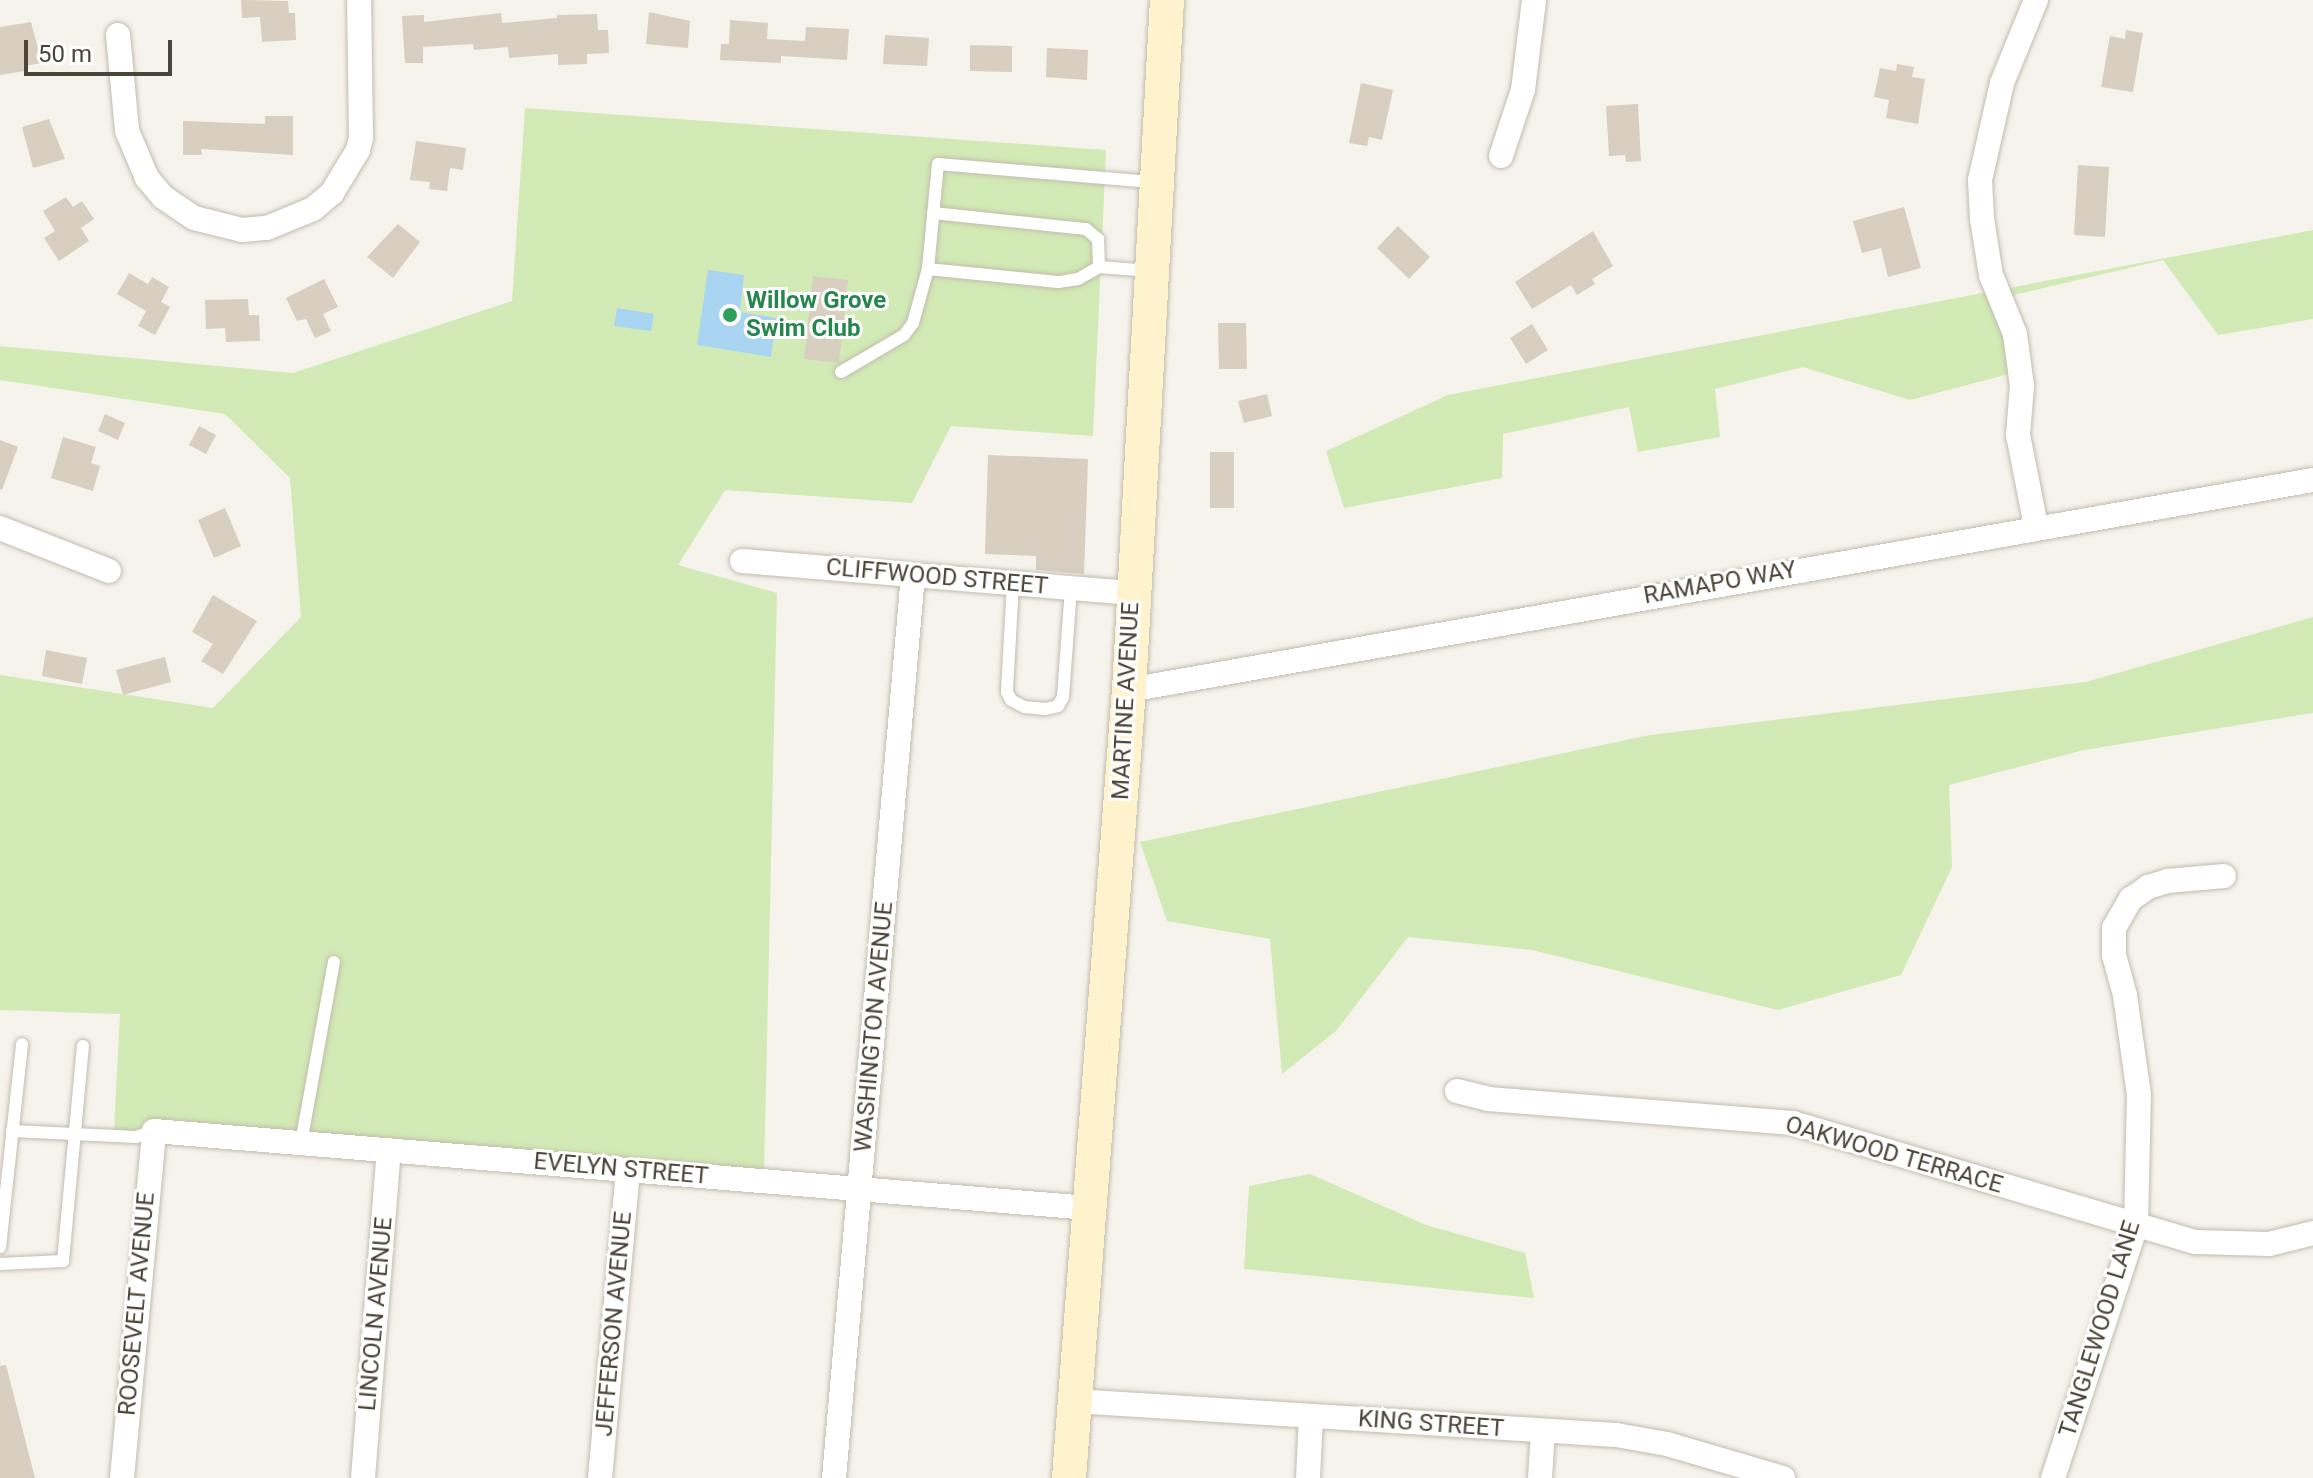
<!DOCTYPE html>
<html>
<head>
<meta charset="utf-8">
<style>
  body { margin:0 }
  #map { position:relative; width:2313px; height:1478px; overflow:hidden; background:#f6f3ec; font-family:Roboto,sans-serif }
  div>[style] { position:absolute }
  .green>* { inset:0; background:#d2eab5 }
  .water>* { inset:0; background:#a9d4f2 }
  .building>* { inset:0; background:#d8cfc1 }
  .roads { filter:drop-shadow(0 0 2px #c2bbae) drop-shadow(0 0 2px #c2bbae) }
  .lane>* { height:12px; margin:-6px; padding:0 6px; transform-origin:6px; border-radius:6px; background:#fff }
  .street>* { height:24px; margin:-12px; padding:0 12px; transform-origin:12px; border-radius:12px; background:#fff }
  .secondary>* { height:34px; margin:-17px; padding:0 17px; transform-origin:17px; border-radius:17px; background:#fff3cd }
  .dots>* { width:22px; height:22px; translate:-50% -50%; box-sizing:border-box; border:4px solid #fff; border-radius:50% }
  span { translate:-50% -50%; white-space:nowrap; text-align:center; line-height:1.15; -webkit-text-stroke:6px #fff; paint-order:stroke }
  .leisure-label { font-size:24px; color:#27864d; font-weight:700 }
  .left { translate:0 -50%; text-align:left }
  .street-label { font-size:24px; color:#4b4439 }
  .scale { position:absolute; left:24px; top:40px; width:148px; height:36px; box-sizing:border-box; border:4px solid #4b4439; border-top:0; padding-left:10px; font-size:24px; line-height:28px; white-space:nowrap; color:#4b4439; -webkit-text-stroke:6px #fff; paint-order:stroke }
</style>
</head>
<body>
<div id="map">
  <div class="green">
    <div style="clip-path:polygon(525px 108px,1106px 150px,1093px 436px,951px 426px,912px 503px,725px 490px,678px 565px,777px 593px,764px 1175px,114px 1131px,120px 1014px,0 1010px,0 675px,213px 708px,301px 617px,290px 478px,225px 414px,0 380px,0 346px,293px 373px,512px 301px)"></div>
    <div style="clip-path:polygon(2313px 230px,2313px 319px,2218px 335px,2163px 260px,2005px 297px,2024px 370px,1910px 400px,1803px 367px,1715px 389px,1720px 437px,1638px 452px,1629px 407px,1503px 434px,1502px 478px,1344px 508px,1326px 451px,1448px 395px)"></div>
    <div style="clip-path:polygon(2313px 617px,2313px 713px,2084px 750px,1949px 785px,1952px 867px,1901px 975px,1778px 1010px,1532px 950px,1408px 937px,1336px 1031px,1282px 1074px,1270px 939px,1167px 921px,1140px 842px,1650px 735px,2086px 682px)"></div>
    <div style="clip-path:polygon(1310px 1174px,1426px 1225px,1525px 1253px,1534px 1298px,1244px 1269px,1249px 1186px)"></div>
  </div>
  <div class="water">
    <div style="clip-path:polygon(708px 270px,744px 275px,740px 312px,776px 318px,771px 357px,697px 345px)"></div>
    <div style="clip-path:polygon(617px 308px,654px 314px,651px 331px,614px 326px)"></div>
  </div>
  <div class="building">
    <div style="clip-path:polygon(241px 0,288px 1px,289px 13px,295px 13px,296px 40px,262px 42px,260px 17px,242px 18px)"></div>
    <div style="clip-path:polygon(649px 12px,690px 21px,688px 48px,646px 44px)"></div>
    <div style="clip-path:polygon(501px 13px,502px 23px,557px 18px,557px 15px,597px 14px,598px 30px,608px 30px,609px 53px,587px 54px,587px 64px,558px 65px,558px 54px,509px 58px,508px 47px,474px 50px,473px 44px,423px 47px,423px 63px,405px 63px,402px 16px,424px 15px,424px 22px)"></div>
    <div style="clip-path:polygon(730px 20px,768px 23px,767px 39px,805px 41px,806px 27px,849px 29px,847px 60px,781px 56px,781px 63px,720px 60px,721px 44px,729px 44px)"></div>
    <div style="clip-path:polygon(31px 22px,42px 63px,25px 66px,25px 71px,0 75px,0 27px)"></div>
    <div style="clip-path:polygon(2126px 30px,2143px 33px,2133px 92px,2101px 87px,2110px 36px,2125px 39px)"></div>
    <div style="clip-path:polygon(885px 35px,929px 38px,927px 66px,883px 64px)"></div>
    <div style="clip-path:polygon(970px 45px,1012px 46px,1012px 72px,970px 71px)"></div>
    <div style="clip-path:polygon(1047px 48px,1088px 50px,1087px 80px,1046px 77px)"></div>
    <div style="clip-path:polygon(1897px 64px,1914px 67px,1912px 77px,1925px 79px,1918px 124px,1886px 118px,1889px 100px,1874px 97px,1880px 68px,1896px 71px)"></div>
    <div style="clip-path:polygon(1361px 83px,1393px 90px,1382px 140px,1369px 137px,1367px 146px,1349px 143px)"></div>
    <div style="clip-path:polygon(1638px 104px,1641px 161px,1626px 162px,1625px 155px,1609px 156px,1606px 106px)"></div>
    <div style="clip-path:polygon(265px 116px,293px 116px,293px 155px,201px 149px,202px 155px,183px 155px,183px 121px,265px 124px)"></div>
    <div style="clip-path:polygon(49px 119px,65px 159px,33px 168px,22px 127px)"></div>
    <div style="clip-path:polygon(416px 141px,466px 148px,463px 170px,450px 168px,447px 191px,429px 189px,430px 182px,410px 180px)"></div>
    <div style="clip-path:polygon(2078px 165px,2109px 167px,2105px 237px,2074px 235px)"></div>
    <div style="clip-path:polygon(66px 197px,73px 207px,82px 201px,94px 219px,81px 228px,89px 241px,59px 261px,44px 238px,55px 231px,43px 211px)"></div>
    <div style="clip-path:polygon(1904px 207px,1921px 268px,1888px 277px,1881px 248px,1862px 253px,1853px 221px)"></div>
    <div style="clip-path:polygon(398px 224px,420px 242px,393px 278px,367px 257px)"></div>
    <div style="clip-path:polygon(1398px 226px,1430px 257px,1409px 279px,1377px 248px)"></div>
    <div style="clip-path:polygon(1593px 231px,1613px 266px,1592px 279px,1595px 284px,1577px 295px,1571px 285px,1532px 309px,1515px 282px)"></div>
    <div style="clip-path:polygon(129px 273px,148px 284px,152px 277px,169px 287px,161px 302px,170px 307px,155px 335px,138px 326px,146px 311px,117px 294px)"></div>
    <div style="clip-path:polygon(813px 276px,848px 280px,839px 363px,804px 359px)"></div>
    <div style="clip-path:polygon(324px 279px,338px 307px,323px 314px,331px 331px,315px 338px,306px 319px,297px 321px,286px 298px)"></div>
    <div style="clip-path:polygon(248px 299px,249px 315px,259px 315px,260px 341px,226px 342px,225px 328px,206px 329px,205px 300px)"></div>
    <div style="clip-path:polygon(1218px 323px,1246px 323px,1247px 369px,1219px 369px)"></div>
    <div style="clip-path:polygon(1532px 324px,1548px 350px,1526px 364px,1510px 338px)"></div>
    <div style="clip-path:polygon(1267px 394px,1272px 416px,1244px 423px,1238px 401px)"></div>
    <div style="clip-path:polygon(105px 414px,125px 423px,118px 440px,98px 431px)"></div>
    <div style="clip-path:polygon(199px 426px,216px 435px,206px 454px,189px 445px)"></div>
    <div style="clip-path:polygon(63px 437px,96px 447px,91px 463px,100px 466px,93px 491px,51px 478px)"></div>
    <div style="clip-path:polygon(0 440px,18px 447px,2px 490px,0 489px)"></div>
    <div style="clip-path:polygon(1210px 452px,1234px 452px,1234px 508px,1210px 508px)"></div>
    <div style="clip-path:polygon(988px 455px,1088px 459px,1084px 574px,1036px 570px,1036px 556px,985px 554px)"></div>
    <div style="clip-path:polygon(225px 508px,241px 546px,214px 558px,198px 520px)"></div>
    <div style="clip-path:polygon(213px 595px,257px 621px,223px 674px,201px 661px,213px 644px,192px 632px)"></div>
    <div style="clip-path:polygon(46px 650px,87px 658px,82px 684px,42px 676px)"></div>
    <div style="clip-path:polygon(165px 657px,171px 682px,123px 695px,116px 670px)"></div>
    <div style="clip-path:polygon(6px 1365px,35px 1478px,0 1478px,0 1366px)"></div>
  </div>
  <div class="roads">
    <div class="lane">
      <div style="left:933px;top:213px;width:154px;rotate:6deg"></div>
      <div style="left:1086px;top:229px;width:16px;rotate:40deg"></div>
      <div style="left:1098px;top:239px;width:28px;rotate:88deg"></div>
      <div style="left:1151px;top:271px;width:52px;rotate:-175.6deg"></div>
      <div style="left:1099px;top:267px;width:24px;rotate:150deg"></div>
      <div style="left:1078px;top:279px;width:20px;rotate:171deg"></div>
      <div style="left:1058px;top:282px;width:131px;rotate:-174.3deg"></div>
      <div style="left:928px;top:269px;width:105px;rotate:-84.6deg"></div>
      <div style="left:938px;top:164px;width:217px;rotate:4.8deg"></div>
      <div style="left:841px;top:372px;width:73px;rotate:-30.4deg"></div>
      <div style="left:904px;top:335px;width:15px;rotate:-53deg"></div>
      <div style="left:913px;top:323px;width:56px;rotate:-74.5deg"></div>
      <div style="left:1013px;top:583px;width:109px;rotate:93.2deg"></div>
      <div style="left:1007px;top:692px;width:9px;rotate:63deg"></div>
      <div style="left:1011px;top:700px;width:15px;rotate:28deg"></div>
      <div style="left:1024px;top:707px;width:22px;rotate:5deg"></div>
      <div style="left:1046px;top:709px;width:12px;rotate:-14deg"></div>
      <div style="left:1058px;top:706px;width:10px;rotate:-61deg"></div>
      <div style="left:1063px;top:697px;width:109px;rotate:-85.8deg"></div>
      <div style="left:12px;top:1131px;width:124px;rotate:2.8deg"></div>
      <div style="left:136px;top:1137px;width:19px;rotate:-18deg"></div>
      <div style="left:301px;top:1143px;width:184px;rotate:-79.7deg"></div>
      <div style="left:0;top:1247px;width:204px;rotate:-83.8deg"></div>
      <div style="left:0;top:1264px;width:63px;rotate:-2.7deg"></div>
      <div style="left:63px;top:1261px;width:216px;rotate:-84.7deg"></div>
    </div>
    <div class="street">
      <div style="left:2036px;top:0;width:90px;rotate:112.3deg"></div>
      <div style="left:2002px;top:83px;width:99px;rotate:102.8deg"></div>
      <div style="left:1980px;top:180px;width:39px;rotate:87deg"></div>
      <div style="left:1982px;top:219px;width:57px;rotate:80.9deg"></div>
      <div style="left:1991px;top:275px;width:64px;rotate:67.9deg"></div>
      <div style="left:2015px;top:334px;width:52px;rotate:82.3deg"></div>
      <div style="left:2022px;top:386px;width:49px;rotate:94.7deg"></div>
      <div style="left:2018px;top:435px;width:93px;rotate:78.8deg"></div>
      <div style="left:118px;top:35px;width:96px;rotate:84.6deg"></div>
      <div style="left:127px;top:131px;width:51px;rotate:66.9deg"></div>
      <div style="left:147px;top:178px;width:25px;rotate:50deg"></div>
      <div style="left:163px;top:197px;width:37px;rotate:34deg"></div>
      <div style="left:194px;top:218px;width:49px;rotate:14deg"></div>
      <div style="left:242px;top:230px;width:25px;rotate:-5deg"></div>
      <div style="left:267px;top:228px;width:50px;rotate:-22.4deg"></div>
      <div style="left:313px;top:209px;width:25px;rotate:-40deg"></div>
      <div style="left:332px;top:193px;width:50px;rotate:-58.8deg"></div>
      <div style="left:358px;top:150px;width:12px;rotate:-76deg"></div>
      <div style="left:361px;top:138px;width:138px;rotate:-90.8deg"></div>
      <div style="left:1501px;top:156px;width:70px;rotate:-71.6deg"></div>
      <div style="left:1523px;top:90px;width:91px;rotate:-83deg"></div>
      <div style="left:0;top:528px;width:117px;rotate:21.5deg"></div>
      <div style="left:742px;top:561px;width:392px;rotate:4.7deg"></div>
      <div style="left:1129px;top:690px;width:1202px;rotate:-10.06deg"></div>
      <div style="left:1457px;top:1091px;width:32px;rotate:14deg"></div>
      <div style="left:1488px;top:1099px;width:306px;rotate:4.5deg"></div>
      <div style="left:1793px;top:1123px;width:420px;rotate:16.5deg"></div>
      <div style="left:2196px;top:1242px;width:73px;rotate:1.6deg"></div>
      <div style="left:2269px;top:1244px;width:45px;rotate:-14deg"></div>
      <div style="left:1074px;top:1401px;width:543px;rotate:3.59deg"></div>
      <div style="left:1616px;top:1435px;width:52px;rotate:10deg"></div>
      <div style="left:1667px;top:1444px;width:121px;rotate:16.3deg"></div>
      <div style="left:122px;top:1478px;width:348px;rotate:-84.7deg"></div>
      <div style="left:154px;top:1131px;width:938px;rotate:4.71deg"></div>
      <div style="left:363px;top:1478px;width:329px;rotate:-85.5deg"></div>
      <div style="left:600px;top:1478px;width:309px;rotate:-84.8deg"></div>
      <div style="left:834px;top:1478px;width:906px;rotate:-85deg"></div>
      <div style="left:1308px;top:1478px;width:62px;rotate:-87.2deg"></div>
      <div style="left:1540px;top:1478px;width:47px;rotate:-86.3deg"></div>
      <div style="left:2053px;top:1478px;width:266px;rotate:-71.8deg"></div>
      <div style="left:2136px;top:1225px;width:130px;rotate:-88.7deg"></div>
      <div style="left:2139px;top:1095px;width:101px;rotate:-98deg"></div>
      <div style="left:2125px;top:995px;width:41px;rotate:-105.4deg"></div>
      <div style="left:2114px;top:955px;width:27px;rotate:-90deg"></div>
      <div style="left:2114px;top:928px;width:34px;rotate:-60deg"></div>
      <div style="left:2131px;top:899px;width:21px;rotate:-35deg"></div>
      <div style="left:2148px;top:887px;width:21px;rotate:-17deg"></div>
      <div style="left:2168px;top:881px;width:56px;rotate:-5.1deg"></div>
    </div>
    <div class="secondary">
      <div style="left:1069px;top:1478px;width:790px;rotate:-85.65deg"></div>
      <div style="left:1129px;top:690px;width:691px;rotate:-86.85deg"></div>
    </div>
  </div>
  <div class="dots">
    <div style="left:730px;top:315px;background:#2e9e5b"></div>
  </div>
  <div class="leisure-label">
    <span class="left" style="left:746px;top:315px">Willow Grove<br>Swim Club</span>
  </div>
  <div class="street-label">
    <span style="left:937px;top:577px;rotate:5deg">CLIFFWOOD STREET</span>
    <span style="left:1720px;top:583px;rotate:-10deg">RAMAPO WAY</span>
    <span style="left:1126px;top:701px;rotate:-87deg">MARTINE AVENUE</span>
    <span style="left:874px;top:1027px;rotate:-85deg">WASHINGTON AVENUE</span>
    <span style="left:1894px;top:1155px;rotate:16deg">OAKWOOD TERRACE</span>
    <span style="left:621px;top:1169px;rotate:5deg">EVELYN STREET</span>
    <span style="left:137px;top:1304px;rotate:-85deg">ROOSEVELT AVENUE</span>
    <span style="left:376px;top:1314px;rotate:-85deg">LINCOLN AVENUE</span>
    <span style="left:614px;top:1324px;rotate:-85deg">JEFFERSON AVENUE</span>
    <span style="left:2100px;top:1329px;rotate:-73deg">TANGLEWOOD LANE</span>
    <span style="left:1431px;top:1424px;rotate:4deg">KING STREET</span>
  </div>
  <div class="scale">50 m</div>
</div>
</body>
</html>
